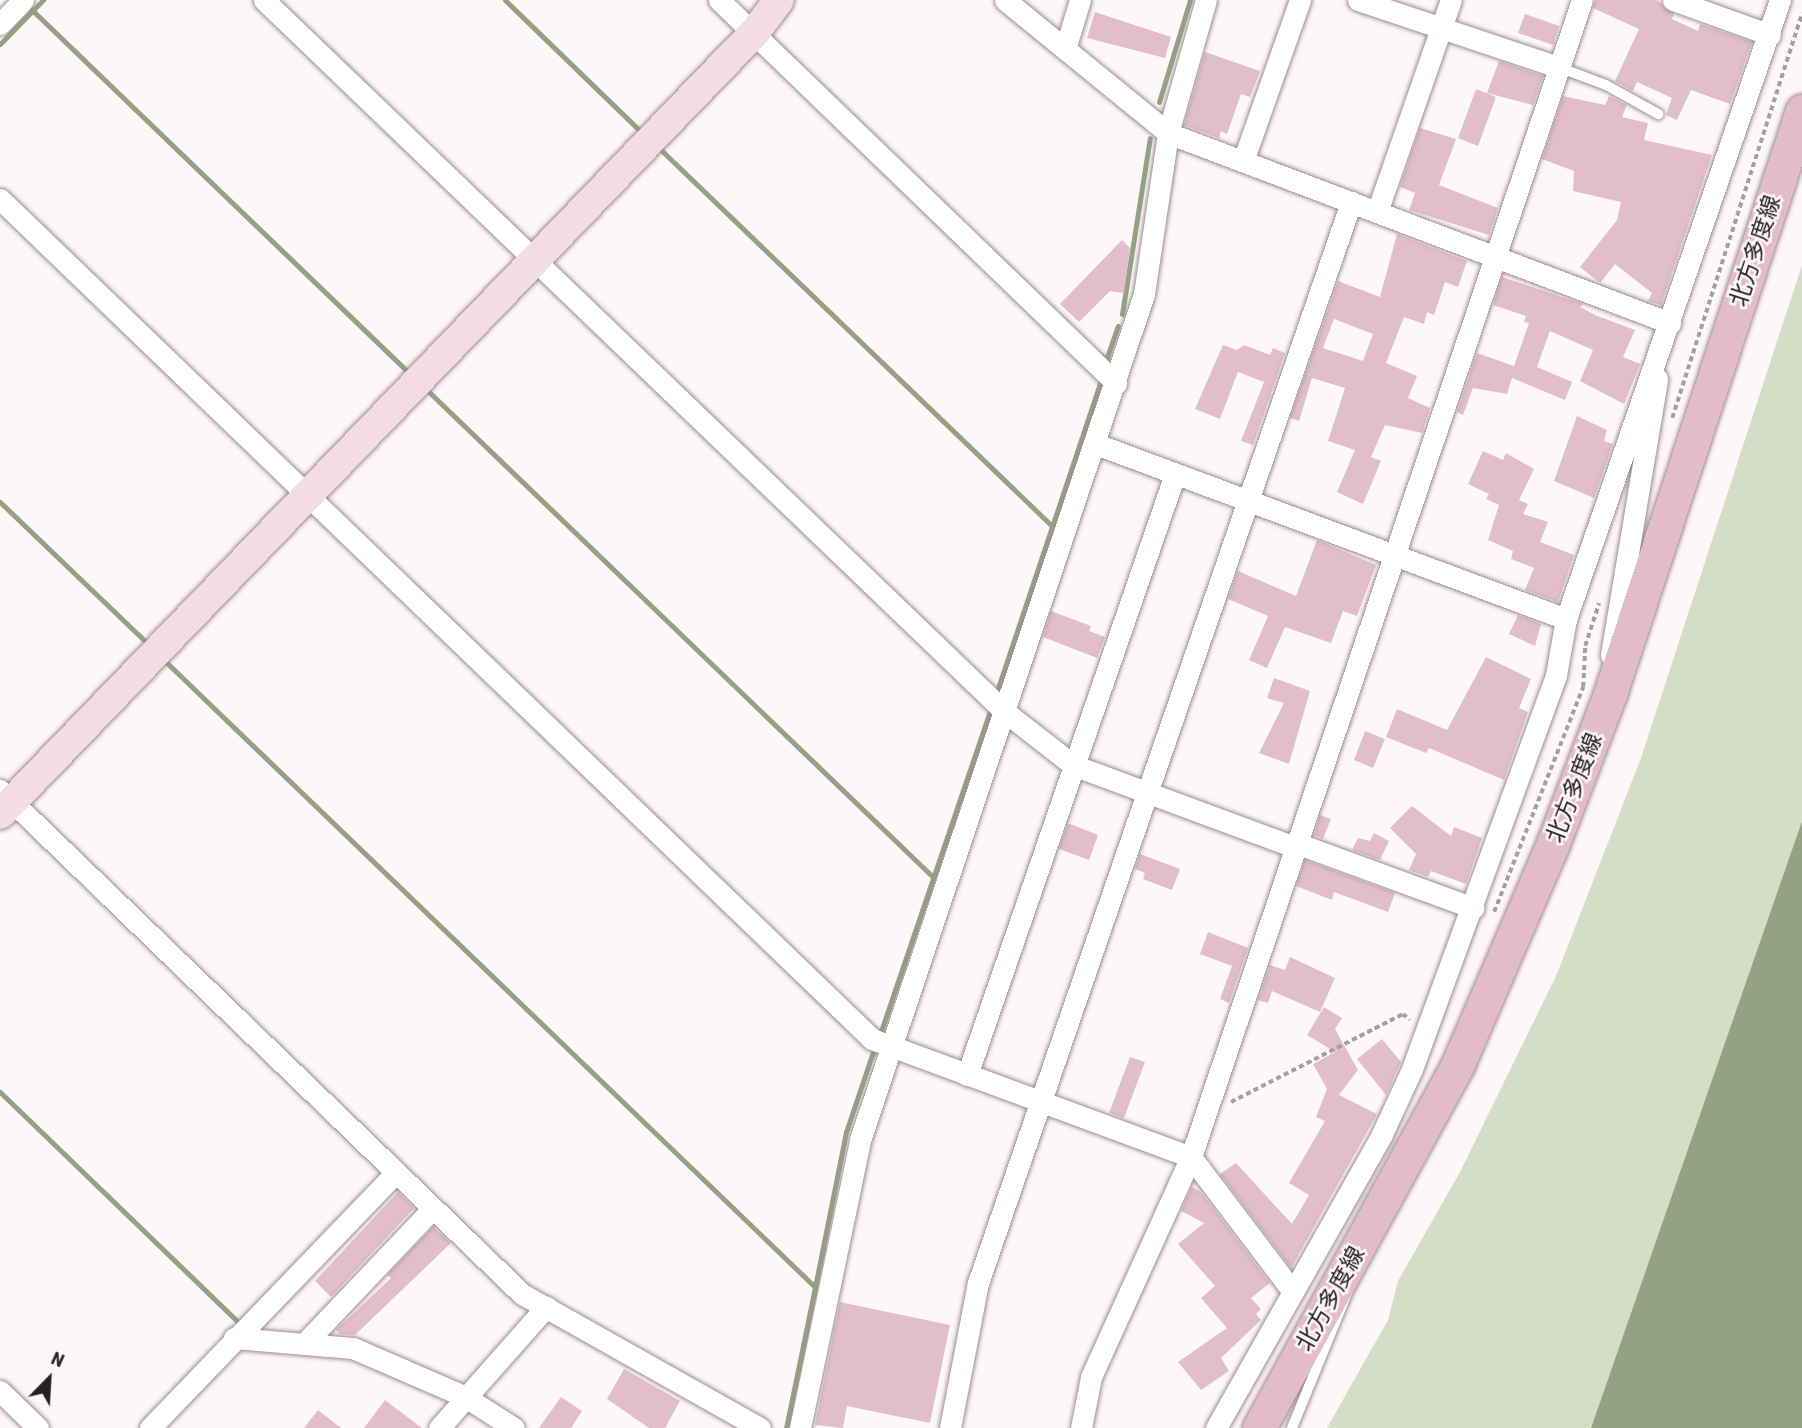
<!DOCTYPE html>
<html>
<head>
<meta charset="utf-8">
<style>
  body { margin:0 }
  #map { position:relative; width:1802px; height:1428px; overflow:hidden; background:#fef7f9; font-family:"Roboto Condensed","Noto Sans JP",sans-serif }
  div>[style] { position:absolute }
  .green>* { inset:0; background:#d3dec5 }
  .water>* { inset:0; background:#94a183 }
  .stream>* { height:5px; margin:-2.5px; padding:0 2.5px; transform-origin:2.5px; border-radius:2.5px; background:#94a183 }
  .building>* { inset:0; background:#e2bdcb }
  .path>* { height:3.5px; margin-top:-1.75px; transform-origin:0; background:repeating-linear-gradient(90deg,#a69fa1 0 5px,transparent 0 8.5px) }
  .roads { filter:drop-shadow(0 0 2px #9c8c92) drop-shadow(0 0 2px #9c8c92) }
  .lane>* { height:10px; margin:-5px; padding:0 5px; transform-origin:5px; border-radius:5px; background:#fff }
  .street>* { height:21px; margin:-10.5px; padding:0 10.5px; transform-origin:10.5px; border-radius:10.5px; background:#fff }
  .secondary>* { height:30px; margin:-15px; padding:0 15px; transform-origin:15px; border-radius:15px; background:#f2dde5 }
  .primary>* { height:33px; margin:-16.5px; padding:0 16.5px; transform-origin:16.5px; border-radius:16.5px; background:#e4bbcb }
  span { translate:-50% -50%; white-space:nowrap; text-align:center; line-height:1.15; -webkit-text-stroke:5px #fef7f9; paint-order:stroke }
  .street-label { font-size:23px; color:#262022 }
  .north { position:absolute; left:14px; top:1344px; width:70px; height:70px; -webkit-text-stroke:5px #fef7f9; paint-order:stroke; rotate:24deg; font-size:19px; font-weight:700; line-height:28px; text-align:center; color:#262022 }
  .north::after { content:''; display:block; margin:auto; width:24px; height:32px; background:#262022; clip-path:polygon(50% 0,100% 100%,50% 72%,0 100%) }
</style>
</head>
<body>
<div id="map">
  <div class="green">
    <div style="clip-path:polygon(1802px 265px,1802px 821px,1591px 1428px,1327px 1428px,1388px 1320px,1398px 1281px,1460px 1172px,1556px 976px,1641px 758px)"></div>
  </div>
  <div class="water">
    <div style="clip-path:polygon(1802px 821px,1802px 1428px,1591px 1428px)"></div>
  </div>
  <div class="stream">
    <div style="left:505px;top:0;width:188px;rotate:44.1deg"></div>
    <div style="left:30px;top:8px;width:525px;rotate:43.92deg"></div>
    <div style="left:0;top:44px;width:62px;rotate:-45.7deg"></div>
    <div style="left:1159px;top:102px;width:107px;rotate:-73.1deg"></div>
    <div style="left:660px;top:149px;width:542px;rotate:43.88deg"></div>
    <div style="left:1122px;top:314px;width:178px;rotate:-81deg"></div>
    <div style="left:1102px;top:356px;width:6px;rotate:45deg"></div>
    <div style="left:1106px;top:360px;width:36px;rotate:-71deg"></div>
    <div style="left:428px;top:391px;width:699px;rotate:43.9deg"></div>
    <div style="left:0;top:502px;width:204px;rotate:43.8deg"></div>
    <div style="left:166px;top:662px;width:901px;rotate:43.92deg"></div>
    <div style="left:815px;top:1287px;width:144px;rotate:101.6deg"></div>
    <div style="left:997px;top:691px;width:330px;rotate:-71.5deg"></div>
    <div style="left:880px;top:1034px;width:342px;rotate:-71.2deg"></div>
    <div style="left:0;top:1092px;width:328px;rotate:44deg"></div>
    <div style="left:815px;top:1287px;width:158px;rotate:-78.7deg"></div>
    <div style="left:846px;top:1132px;width:88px;rotate:-71.4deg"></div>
  </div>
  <div class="building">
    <div style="clip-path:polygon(1595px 0,1657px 0,1674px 14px,1672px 19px,1698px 31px,1700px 24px,1752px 42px,1730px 104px,1691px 90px,1677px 120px,1666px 115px,1672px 98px,1637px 82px,1633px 91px,1615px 81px,1639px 29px,1593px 8px)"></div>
    <div style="clip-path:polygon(1095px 12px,1171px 37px,1165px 58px,1087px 38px)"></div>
    <div style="clip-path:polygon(1525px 14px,1559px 26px,1553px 45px,1518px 33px)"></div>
    <div style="clip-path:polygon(1205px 52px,1260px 71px,1250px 97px,1241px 94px,1227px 134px,1221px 131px,1219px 138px,1184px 125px)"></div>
    <div style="clip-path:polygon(1499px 61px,1543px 76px,1533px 105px,1487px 93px)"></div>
    <div style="clip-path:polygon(1476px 89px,1496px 97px,1478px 146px,1458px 138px)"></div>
    <div style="clip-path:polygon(1563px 96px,1605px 105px,1609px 96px,1627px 105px,1622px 117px,1648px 123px,1644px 140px,1712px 155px,1661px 305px,1648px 301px,1652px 293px,1615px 264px,1600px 283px,1580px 267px,1617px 220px,1621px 202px,1573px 191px,1574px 171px,1542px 159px)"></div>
    <div style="clip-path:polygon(1420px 128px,1456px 139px,1439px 185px,1498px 208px,1489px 235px,1409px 210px,1415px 193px,1400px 187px)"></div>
    <div style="clip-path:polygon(evenodd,1397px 234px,1467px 261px,1458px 287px,1445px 282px,1434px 315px,1427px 312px,1424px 324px,1404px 317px,1386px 363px,1417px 376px,1408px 398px,1430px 408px,1422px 433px,1385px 425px,1371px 457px,1381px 461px,1363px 504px,1337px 492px,1355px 450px,1328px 441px,1345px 388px,1312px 378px,1299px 421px,1290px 418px,1338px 281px,1380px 297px,1397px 234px,1334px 319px,1373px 334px,1363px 361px,1323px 348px,1334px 319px)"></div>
    <div style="clip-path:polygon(1122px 240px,1130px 248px,1124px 293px,1110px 291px,1079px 322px,1060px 304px)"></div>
    <div style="clip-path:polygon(1502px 277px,1583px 304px,1580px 307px,1595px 315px,1635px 330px,1623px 357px,1640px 364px,1624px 404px,1580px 381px,1593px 350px,1550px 331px,1537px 367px,1572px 382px,1565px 400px,1512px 378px,1507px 394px,1473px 388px,1463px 415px,1457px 412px,1477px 353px,1514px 366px,1529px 323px,1524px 322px,1526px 316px,1493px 305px)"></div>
    <div style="clip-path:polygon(1223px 345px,1237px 350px,1244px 345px,1270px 355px,1273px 348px,1285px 353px,1253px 445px,1241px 441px,1264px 382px,1238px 372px,1220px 419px,1195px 409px)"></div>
    <div style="clip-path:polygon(1577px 416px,1607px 430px,1604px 441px,1613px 444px,1594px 498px,1554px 481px)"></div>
    <div style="clip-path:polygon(1483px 451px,1503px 460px,1506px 453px,1534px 469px,1519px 500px,1528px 504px,1523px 514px,1548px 522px,1540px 542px,1574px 555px,1558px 602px,1525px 590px,1534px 568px,1511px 559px,1513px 551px,1488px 540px,1499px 505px,1486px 499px,1489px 494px,1468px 484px)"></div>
    <div style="clip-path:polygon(1317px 540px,1376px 565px,1357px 616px,1343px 611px,1331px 643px,1285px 627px,1267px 668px,1249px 660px,1268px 616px,1228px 599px,1238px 571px,1296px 596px)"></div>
    <div style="clip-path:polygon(1051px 611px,1091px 626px,1089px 631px,1105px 637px,1097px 658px,1043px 637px)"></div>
    <div style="clip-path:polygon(1518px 615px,1541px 624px,1535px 646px,1509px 634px)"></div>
    <div style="clip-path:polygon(1486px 657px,1531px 679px,1519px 708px,1528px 712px,1504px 780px,1429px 748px,1426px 753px,1386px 737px,1397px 709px,1447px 730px)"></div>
    <div style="clip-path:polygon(1274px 678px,1310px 691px,1289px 764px,1259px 753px,1284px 703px,1267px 698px)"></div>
    <div style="clip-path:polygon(1365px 731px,1385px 739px,1373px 768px,1354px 760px)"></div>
    <div style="clip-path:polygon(1412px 806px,1451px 836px,1454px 827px,1482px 838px,1466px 884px,1431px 871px,1428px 877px,1409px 870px,1416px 854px,1390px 828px)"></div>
    <div style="clip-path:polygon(1320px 815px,1331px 819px,1323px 839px,1314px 835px)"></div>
    <div style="clip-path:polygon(1068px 823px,1098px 835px,1089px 860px,1059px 849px)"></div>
    <div style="clip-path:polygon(1374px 833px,1389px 841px,1380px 860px,1352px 850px,1358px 838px,1370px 841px)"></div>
    <div style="clip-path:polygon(1140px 854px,1180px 869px,1172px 890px,1143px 879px,1145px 873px,1135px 869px)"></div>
    <div style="clip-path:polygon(1305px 860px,1395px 893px,1388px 912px,1334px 892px,1332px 900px,1296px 886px)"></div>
    <div style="clip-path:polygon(1208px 932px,1248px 948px,1229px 1003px,1220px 999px,1232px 966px,1200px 954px)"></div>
    <div style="clip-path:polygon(1290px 957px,1335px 978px,1320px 1012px,1272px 991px,1268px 1003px,1258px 1000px,1270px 965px,1285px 970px)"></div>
    <div style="clip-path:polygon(1324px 1007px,1342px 1018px,1335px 1029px,1358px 1070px,1339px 1095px,1377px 1114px,1291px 1268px,1220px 1174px,1236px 1163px,1292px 1224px,1309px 1195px,1289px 1183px,1325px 1121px,1316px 1117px,1327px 1089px,1313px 1064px,1335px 1052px,1307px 1035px)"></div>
    <div style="clip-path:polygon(1382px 1039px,1401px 1062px,1386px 1095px,1357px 1059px)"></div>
    <div style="clip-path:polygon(1130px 1057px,1145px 1062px,1124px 1118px,1109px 1113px)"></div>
    <div style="clip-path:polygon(1192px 1187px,1201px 1192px,1270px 1283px,1251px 1298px,1261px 1309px,1256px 1314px,1261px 1320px,1221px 1358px,1229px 1371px,1201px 1390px,1178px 1362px,1227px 1328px,1201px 1298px,1215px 1286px,1178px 1244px,1204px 1223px,1181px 1211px)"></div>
    <div style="clip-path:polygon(398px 1192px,414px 1208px,331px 1297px,315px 1281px)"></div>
    <div style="clip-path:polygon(433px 1227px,451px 1243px,355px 1335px,340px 1334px,336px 1330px,391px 1278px,387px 1275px)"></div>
    <div style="clip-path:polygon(840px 1302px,950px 1325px,930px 1423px,847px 1406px,843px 1428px,815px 1425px)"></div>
    <div style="clip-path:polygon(624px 1369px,680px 1401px,665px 1428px,649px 1428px,607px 1399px)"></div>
    <div style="clip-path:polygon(561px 1397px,582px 1411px,571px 1428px,539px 1428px)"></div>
    <div style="clip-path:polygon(385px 1400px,422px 1428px,364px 1428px)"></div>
    <div style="clip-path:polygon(318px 1410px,341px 1428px,304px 1428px)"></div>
  </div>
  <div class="path">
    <div style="left:1672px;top:418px;width:425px;rotate:-72.2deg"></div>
    <div style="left:1494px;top:912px;width:242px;rotate:-68.4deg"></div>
    <div style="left:1583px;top:687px;width:41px;rotate:-87.2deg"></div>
    <div style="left:1585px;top:646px;width:45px;rotate:-72deg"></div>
    <div style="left:1231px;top:1102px;width:193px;rotate:-27.1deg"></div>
    <div style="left:1403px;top:1014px;width:9px;rotate:41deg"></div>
  </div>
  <div class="roads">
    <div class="lane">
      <div style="left:1558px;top:67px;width:51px;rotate:20.6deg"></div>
      <div style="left:1606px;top:85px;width:60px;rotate:29.1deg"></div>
      <div style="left:1292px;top:1428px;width:148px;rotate:-67.8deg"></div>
    </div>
    <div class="street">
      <div style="left:264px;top:0;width:1028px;rotate:43.86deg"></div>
      <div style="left:1005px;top:712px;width:86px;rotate:37.9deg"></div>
      <div style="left:1073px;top:765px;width:237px;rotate:20.3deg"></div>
      <div style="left:719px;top:0;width:552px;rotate:43.97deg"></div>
      <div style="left:1005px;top:0;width:210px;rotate:39.2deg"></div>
      <div style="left:1168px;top:133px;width:537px;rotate:20.73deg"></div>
      <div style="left:1358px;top:0;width:211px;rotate:18.5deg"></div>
      <div style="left:1673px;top:0;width:103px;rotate:19.8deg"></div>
      <div style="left:0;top:24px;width:33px;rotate:-46deg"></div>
      <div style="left:1065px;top:49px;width:51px;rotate:-73deg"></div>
      <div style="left:1243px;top:161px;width:171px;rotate:-70.5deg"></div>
      <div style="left:0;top:199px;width:1211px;rotate:43.93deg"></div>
      <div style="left:872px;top:1039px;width:340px;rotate:20.3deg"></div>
      <div style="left:1191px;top:1157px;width:169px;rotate:52.9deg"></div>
      <div style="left:1377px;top:212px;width:225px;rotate:-70.8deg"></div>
      <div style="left:1096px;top:444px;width:502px;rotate:20.42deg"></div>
      <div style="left:1611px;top:655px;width:280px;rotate:-80.5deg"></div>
      <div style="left:0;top:790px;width:726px;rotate:43.99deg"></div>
      <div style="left:522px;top:1294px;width:273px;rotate:29.4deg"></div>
      <div style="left:1296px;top:843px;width:189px;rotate:20.1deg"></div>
      <div style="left:967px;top:1075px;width:636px;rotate:-70.91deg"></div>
      <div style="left:234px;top:1338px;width:119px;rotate:4.8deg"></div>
      <div style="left:353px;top:1348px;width:121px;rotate:23.4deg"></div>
      <div style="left:464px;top:1396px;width:59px;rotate:32.6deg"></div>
      <div style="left:304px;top:1344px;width:187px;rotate:-46.5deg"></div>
      <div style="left:0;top:1391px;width:53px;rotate:44.2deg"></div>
      <div style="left:150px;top:1428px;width:355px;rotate:-46.1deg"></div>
      <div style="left:439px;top:1428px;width:162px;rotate:-48.5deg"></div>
      <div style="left:800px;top:1428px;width:294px;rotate:-78.2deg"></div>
      <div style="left:860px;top:1140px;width:892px;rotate:-71.44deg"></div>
      <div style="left:1144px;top:294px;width:163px;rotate:-81.5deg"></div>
      <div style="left:1168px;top:133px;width:138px;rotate:-74.1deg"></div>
      <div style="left:950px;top:1428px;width:148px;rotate:-79.1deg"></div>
      <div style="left:978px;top:1283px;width:1144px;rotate:-70.96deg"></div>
      <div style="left:1081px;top:1428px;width:52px;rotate:-78.9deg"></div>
      <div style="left:1091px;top:1377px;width:242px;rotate:-65.6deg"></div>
      <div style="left:1191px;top:1157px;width:1221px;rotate:-71.33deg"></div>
      <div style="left:1216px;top:1428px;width:338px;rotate:-60.5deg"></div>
      <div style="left:1382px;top:1134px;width:72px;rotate:-65.2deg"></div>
      <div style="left:1412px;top:1069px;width:419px;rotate:-69.9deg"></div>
      <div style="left:1556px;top:675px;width:57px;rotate:-79.9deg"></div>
      <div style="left:1566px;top:619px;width:655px;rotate:-70.93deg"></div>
    </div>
    <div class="secondary">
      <div style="left:0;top:814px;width:1086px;rotate:-46.01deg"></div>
      <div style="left:754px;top:33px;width:41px;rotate:-52.9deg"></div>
    </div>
    <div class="primary">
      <div style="left:1259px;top:1428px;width:415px;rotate:-61.3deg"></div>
      <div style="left:1458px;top:1064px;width:237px;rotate:-66.7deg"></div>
      <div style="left:1552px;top:846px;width:163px;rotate:-69.1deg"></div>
      <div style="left:1610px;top:694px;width:614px;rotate:-71.77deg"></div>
    </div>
  </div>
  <div class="street-label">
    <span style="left:1756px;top:251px;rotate:-72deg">北方多度線</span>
    <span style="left:1575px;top:788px;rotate:-69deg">北方多度線</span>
    <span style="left:1331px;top:1299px;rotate:-61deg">北方多度線</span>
  </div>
  <div class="north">N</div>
</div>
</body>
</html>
